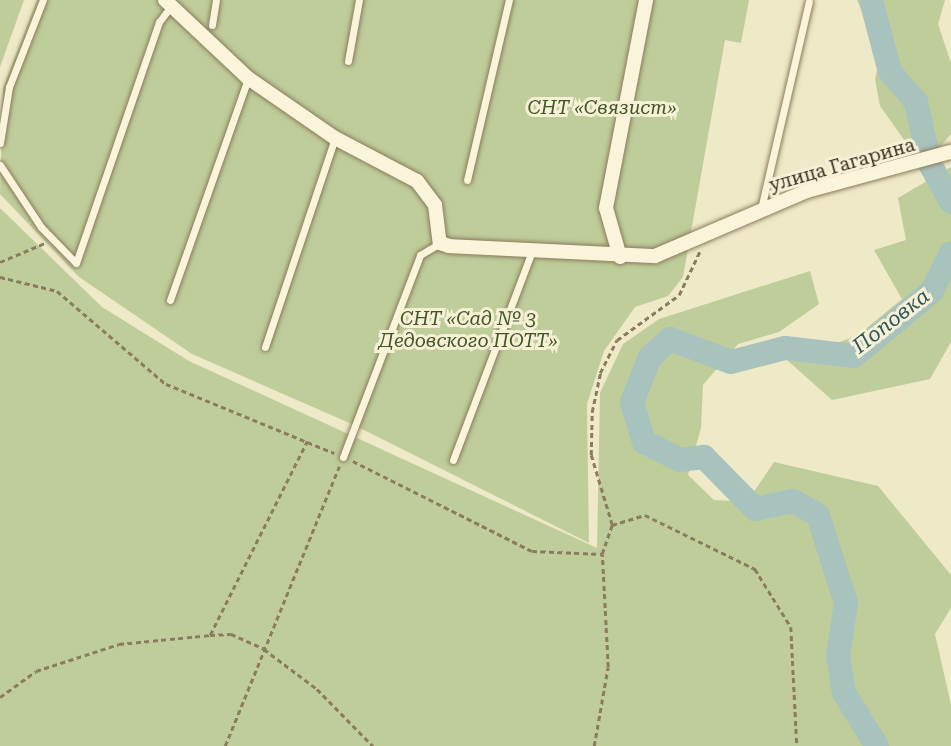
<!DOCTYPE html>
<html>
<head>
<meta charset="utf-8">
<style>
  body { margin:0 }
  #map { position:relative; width:951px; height:746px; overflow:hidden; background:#eee9c7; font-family:"Roboto Serif",serif }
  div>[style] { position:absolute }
  .green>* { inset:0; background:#bfcd9a }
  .river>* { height:24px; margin:-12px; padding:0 12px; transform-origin:12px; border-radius:12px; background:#a8c2be }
  .path>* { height:2.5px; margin-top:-1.25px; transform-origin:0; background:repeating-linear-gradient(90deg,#8a7c5c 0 5px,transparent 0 8.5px) }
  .roads { filter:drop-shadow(0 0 2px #8a7c5c) drop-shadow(0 0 2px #8a7c5c) }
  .service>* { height:7px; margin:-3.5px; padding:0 3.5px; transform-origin:3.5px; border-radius:3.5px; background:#f9f4da }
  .minor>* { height:14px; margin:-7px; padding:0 7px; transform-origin:7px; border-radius:7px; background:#f9f4da }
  span { translate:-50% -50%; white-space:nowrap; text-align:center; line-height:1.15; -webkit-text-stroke:6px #f6f1d6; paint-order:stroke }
  .park-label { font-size:19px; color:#435626; font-style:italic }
  .street-label { font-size:19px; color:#3a3120 }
  .water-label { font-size:21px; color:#2f565a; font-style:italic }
</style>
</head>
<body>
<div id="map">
  <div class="green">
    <div style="clip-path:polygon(0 0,24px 0,0 67px)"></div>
    <div style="clip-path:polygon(37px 0,749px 0,741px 43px,725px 40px,683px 277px,668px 296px,635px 307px,604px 351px,587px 404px,589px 543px,354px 425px,192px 354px,79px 277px,0 194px,3px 88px)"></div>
    <div style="clip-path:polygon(857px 0,945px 0,938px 24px,951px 63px,951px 134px,939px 148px,912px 151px,880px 106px,875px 79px,881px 53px)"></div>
    <div style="clip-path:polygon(951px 167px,951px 342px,930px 379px,832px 400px,787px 360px,857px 336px,902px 299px,874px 250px,906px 240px,898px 198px)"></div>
    <div style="clip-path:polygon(0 208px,102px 307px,189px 361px,597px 548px,600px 393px,623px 344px,659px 319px,810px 271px,819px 304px,779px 332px,738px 344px,703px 385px,701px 428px,688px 475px,714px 500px,747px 502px,774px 462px,878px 486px,951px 575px,951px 608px,935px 634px,951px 705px,951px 746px,0 746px)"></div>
  </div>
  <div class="river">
    <div style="left:871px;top:0;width:74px;rotate:75.2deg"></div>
    <div style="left:890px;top:72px;width:40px;rotate:49deg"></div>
    <div style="left:916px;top:102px;width:64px;rotate:77.3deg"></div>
    <div style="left:930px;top:164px;width:43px;rotate:61.1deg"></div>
    <div style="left:877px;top:746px;width:62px;rotate:-121.9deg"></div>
    <div style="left:844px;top:693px;width:37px;rotate:-99deg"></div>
    <div style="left:838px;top:656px;width:54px;rotate:-81.4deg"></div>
    <div style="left:846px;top:603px;width:92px;rotate:-107.7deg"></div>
    <div style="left:818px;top:515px;width:29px;rotate:-151deg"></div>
    <div style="left:793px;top:501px;width:39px;rotate:168deg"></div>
    <div style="left:755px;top:509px;width:73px;rotate:-134.4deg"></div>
    <div style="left:704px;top:457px;width:24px;rotate:173deg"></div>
    <div style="left:680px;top:460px;width:40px;rotate:-153.4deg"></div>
    <div style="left:644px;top:442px;width:42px;rotate:-106.7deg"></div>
    <div style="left:632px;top:402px;width:48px;rotate:-68.2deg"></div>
    <div style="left:650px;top:357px;width:27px;rotate:-42deg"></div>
    <div style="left:670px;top:339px;width:65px;rotate:20.7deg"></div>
    <div style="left:731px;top:362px;width:56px;rotate:-14.5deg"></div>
    <div style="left:785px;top:348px;width:69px;rotate:6.6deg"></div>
    <div style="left:854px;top:356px;width:102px;rotate:-39.8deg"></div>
    <div style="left:932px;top:291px;width:42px;rotate:-63.4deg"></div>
  </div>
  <div class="path">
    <div style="left:0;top:262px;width:49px;rotate:-22.9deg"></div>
    <div style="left:0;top:277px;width:59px;rotate:13.8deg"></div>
    <div style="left:57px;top:291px;width:143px;rotate:40.5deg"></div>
    <div style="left:166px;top:384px;width:182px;rotate:22.3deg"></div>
    <div style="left:353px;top:461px;width:200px;rotate:26.7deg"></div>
    <div style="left:532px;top:551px;width:70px;rotate:2.5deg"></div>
    <div style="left:612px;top:525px;width:34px;rotate:-17deg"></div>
    <div style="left:645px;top:515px;width:123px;rotate:26.1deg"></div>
    <div style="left:755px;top:569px;width:68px;rotate:58.2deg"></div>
    <div style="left:791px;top:627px;width:119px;rotate:87.1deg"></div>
    <div style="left:210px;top:635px;width:21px;rotate:-3deg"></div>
    <div style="left:231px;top:634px;width:36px;rotate:24deg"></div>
    <div style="left:264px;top:649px;width:66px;rotate:37deg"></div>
    <div style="left:317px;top:689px;width:80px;rotate:45.5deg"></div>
    <div style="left:0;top:697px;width:44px;rotate:-35.8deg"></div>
    <div style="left:36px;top:671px;width:87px;rotate:-18deg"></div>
    <div style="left:119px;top:644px;width:91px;rotate:-5.6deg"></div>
    <div style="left:210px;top:635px;width:217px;rotate:-63.4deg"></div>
    <div style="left:225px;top:746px;width:302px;rotate:-67.8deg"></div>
    <div style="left:594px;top:746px;width:80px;rotate:-80deg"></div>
    <div style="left:608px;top:667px;width:113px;rotate:-93deg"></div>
    <div style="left:602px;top:554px;width:31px;rotate:-71deg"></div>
    <div style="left:612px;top:525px;width:73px;rotate:-106.7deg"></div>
    <div style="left:591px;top:455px;width:43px;rotate:-88.7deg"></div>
    <div style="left:592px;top:412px;width:40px;rotate:-78deg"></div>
    <div style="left:600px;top:373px;width:37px;rotate:-63deg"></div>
    <div style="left:617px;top:340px;width:77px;rotate:-36deg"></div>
    <div style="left:679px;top:295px;width:49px;rotate:-64.5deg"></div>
  </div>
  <div class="roads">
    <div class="service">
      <div style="left:212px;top:25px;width:25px;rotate:-81deg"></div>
      <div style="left:348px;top:61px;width:62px;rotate:-79.8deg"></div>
      <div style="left:0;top:143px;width:57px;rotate:-80.9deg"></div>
      <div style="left:9px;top:87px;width:93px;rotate:-68.7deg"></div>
      <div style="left:0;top:165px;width:74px;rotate:56.5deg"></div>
      <div style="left:41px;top:227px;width:50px;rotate:45.8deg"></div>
      <div style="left:76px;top:263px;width:255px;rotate:-71deg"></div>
      <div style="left:159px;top:22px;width:20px;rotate:-53deg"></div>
      <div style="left:467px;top:180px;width:185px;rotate:-76.9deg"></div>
      <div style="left:761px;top:209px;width:213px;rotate:-77deg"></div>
      <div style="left:170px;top:300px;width:235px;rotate:-70.6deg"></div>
      <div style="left:265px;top:347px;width:220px;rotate:-71.5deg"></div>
      <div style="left:343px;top:457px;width:216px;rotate:-69.1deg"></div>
      <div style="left:420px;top:255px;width:23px;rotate:-31deg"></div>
      <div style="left:453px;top:460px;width:223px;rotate:-69.3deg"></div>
    </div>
    <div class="minor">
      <div style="left:165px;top:0;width:114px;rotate:43.2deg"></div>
      <div style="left:248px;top:78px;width:106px;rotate:34.6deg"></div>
      <div style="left:335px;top:138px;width:93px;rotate:27.7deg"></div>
      <div style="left:417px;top:181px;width:30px;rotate:53deg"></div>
      <div style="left:435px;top:205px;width:38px;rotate:83deg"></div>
      <div style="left:440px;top:243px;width:9px;rotate:18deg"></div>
      <div style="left:449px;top:246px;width:206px;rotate:2.8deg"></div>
      <div style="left:655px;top:256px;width:165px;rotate:-23.2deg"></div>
      <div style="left:807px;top:191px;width:149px;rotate:-15.2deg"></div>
      <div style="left:620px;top:257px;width:51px;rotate:-105.9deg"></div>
      <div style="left:606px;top:208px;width:212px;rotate:-79.1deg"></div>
    </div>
  </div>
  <div class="park-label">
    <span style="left:602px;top:108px">СНТ «Связист»</span>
    <span style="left:468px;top:330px">СНТ «Сад № 3<br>Дедовского ПОТТ»</span>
  </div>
  <div class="street-label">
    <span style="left:842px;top:165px;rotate:-16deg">улица Гагарина</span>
  </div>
  <div class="water-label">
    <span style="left:891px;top:321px;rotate:-38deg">Поповка</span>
  </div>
</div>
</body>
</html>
